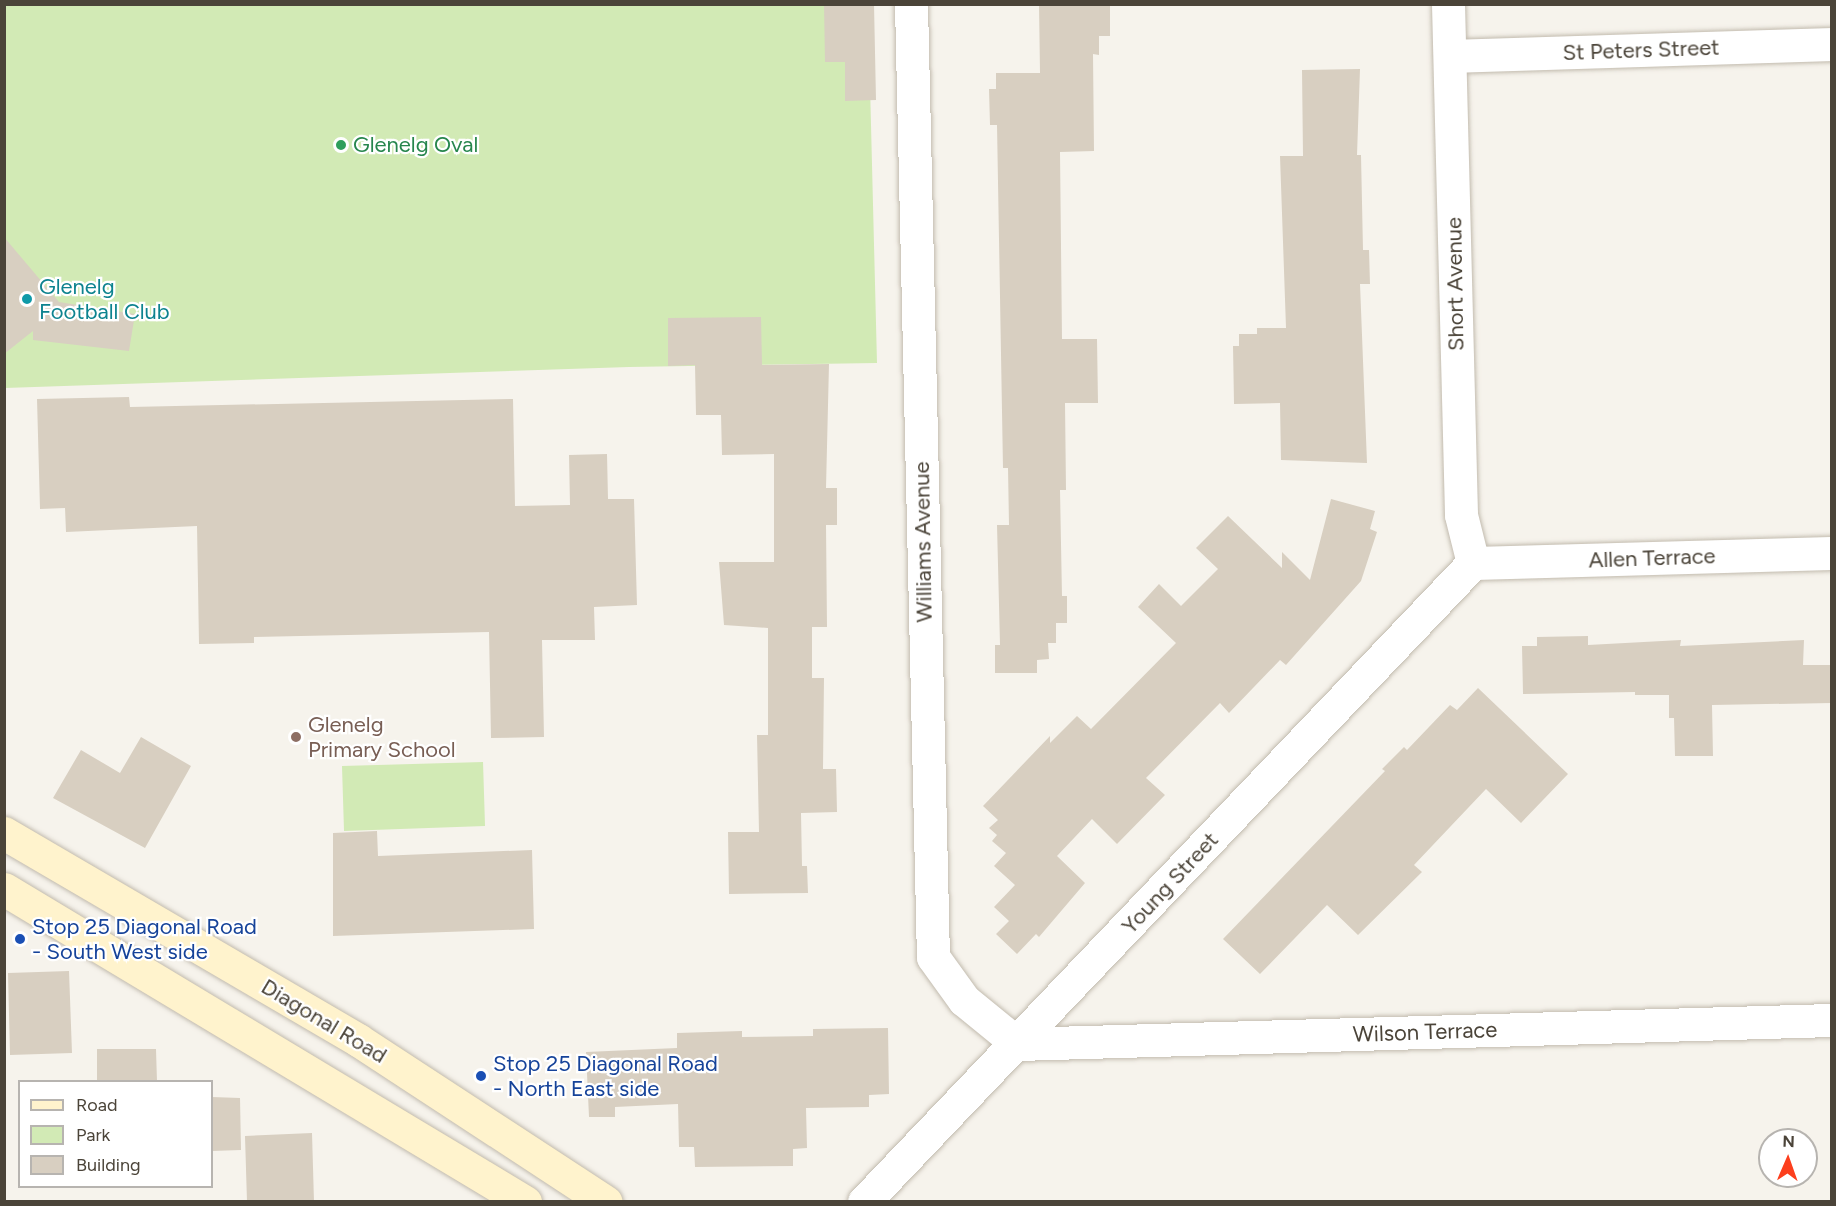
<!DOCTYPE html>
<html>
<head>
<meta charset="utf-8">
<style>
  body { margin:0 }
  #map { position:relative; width:1836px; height:1206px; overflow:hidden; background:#f6f3ec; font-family:Figtree,sans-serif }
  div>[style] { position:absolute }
  .green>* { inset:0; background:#d2eab5 }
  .building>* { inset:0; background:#d8cfc1 }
  .roads { filter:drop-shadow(0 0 2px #c2bbae) drop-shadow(0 0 2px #c2bbae) }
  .street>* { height:33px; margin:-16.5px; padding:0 16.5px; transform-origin:16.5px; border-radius:16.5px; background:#fff }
  .secondary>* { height:33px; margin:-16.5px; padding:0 16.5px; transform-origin:16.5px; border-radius:16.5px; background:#fff3cd }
  .dots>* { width:16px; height:16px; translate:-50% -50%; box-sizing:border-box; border:3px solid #fff; border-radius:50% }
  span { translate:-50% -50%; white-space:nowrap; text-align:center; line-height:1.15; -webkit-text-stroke:4.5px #fff; paint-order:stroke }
  .street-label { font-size:22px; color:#4b4439 }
  .leisure-label { font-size:22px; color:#27864d }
  .left { translate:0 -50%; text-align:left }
  .culture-label { font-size:22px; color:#0d838f }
  .education-label { font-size:22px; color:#785e54 }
  .transit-label { font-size:22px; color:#164399 }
  .frame { position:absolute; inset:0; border:6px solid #4b4439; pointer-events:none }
  .legend { position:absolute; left:18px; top:1080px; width:195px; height:108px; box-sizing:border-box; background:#fff; border:2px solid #b7b4b0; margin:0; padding:8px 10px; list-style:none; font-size:18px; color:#4b4439 }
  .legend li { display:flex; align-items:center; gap:12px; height:30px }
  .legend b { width:30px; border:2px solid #b7b4b0 }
  .north { position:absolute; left:1758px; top:1128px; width:60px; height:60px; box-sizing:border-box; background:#fff; border:2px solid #b7b4b0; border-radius:50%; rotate:2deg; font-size:16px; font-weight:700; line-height:24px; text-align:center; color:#4b4439 }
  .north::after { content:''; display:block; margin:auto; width:21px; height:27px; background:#fc3f1d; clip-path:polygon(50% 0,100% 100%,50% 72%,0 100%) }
</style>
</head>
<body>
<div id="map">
  <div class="green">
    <div style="clip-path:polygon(4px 5px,868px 5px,877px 363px,629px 367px,5px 388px)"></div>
    <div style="clip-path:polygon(483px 762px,485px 826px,344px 831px,342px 766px)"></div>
  </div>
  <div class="building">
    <div style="clip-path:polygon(824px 4px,874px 4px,876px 100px,845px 101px,845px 62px,825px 62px)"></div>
    <div style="clip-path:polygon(1039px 4px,1110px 4px,1110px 36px,1099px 36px,1099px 55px,1093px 54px,1094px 151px,1060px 152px,1062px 339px,1097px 339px,1098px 403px,1065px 403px,1066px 490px,1060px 490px,1062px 596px,1067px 596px,1067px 623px,1056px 623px,1056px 643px,1048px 643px,1049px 659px,1037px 660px,1037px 673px,995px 673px,995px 645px,1000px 645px,997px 525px,1009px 525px,1008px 468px,1003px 468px,997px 125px,990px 125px,989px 89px,996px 89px,996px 73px,1040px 73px)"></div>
    <div style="clip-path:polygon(1360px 69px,1357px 155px,1361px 155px,1363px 250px,1369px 250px,1370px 284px,1360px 284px,1367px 463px,1281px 460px,1280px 403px,1234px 404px,1233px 346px,1239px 346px,1239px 334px,1257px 334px,1257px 328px,1286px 328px,1280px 156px,1303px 156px,1302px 70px)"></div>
    <div style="clip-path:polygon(4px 237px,59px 302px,135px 314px,129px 351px,33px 340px,33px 331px,4px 354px)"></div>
    <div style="clip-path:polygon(761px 317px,762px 365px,829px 364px,826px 488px,837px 488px,837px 525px,826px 525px,827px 627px,812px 627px,812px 678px,824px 678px,823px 769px,836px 769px,837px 812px,801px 813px,802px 866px,807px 866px,808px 893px,729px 894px,728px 832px,759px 832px,757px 735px,768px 735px,768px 628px,724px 625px,719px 562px,774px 562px,774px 454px,722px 455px,721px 415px,696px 415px,695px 365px,668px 366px,668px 318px)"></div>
    <div style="clip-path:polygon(129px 397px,130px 407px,513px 399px,515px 506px,570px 505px,569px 455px,607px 454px,608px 499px,634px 499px,637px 605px,594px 607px,595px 640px,542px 640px,544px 737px,491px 738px,489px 632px,254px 637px,254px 643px,199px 644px,197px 526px,66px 532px,65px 508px,40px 509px,37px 399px)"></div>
    <div style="clip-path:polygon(1331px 499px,1375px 511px,1370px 529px,1377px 532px,1361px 581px,1286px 665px,1280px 660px,1229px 713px,1220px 703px,1146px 778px,1165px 795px,1117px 844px,1092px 819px,1057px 856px,1085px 883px,1039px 937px,1036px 934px,1017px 954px,996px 934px,1009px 921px,994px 907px,1015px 885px,994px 866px,1006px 853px,992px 841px,997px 835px,989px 828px,998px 820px,983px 806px,1050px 736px,1050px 743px,1077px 716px,1091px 729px,1176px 643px,1138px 607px,1159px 584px,1181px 606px,1218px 569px,1196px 548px,1228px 516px,1282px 568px,1282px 552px,1310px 580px)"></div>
    <div style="clip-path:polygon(1588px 636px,1588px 645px,1681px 640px,1680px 646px,1804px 640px,1803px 665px,1832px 665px,1832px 703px,1712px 705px,1713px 756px,1675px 756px,1674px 718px,1669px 718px,1669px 695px,1635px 695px,1635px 692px,1523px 694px,1522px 646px,1537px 646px,1537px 637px)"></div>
    <div style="clip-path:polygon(1478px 688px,1568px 774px,1521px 823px,1486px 789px,1414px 865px,1422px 872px,1358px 935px,1327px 905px,1260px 974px,1223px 939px,1385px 771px,1382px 769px,1404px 747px,1407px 750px,1450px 705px,1457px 710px)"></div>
    <div style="clip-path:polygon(141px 737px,191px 766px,145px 848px,53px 798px,81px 750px,120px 773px)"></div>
    <div style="clip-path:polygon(377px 831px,378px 856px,532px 850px,534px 929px,333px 936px,333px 833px)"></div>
    <div style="clip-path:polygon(69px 971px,72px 1053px,10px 1055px,8px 973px)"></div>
    <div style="clip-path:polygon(888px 1028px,889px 1094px,869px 1095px,869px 1107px,806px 1108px,807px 1148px,793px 1149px,793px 1166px,695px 1167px,694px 1147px,679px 1147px,678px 1104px,615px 1107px,615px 1117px,589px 1117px,586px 1052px,677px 1048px,677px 1033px,742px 1031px,742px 1037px,813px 1036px,813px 1029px)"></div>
    <div style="clip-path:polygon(97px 1049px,156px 1049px,157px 1082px,97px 1082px)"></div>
    <div style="clip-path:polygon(212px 1097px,240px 1098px,241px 1150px,212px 1151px)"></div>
    <div style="clip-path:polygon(312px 1133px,314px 1202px,247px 1202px,245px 1136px)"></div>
  </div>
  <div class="roads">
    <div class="street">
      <div style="left:911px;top:4px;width:953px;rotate:88.68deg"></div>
      <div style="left:933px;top:957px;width:53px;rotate:54.2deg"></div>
      <div style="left:964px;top:1000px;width:70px;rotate:39.2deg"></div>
      <div style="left:1018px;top:1044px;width:814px;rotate:-1.69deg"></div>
      <div style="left:1448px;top:4px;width:511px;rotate:88.54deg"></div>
      <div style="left:1461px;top:515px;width:49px;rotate:76deg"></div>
      <div style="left:1450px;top:56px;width:382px;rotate:-1.8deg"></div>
      <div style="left:1473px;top:563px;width:359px;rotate:-1.6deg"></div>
      <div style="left:864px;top:1202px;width:883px;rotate:-46.38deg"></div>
    </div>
    <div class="secondary">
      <div style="left:4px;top:833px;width:410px;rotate:30.3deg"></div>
      <div style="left:358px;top:1040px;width:296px;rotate:33.2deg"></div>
      <div style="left:4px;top:889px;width:608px;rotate:31deg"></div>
    </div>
  </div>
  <div class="dots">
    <div style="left:341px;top:145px;background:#2e9e5b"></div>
    <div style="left:27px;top:299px;background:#0f9aa8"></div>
    <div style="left:296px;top:737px;background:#8d6e63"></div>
    <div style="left:20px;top:939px;background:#1a4fb4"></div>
    <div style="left:481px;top:1076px;background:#1a4fb4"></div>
  </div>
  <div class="street-label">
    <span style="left:1641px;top:50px;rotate:-2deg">St Peters Street</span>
    <span style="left:1455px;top:284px;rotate:-91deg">Short Avenue</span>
    <span style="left:923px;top:542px;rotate:-91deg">Williams Avenue</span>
    <span style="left:1652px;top:558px;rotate:-2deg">Allen Terrace</span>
    <span style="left:1170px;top:883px;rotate:-47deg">Young Street</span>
    <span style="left:324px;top:1021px;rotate:31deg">Diagonal Road</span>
    <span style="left:1425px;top:1032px;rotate:-2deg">Wilson Terrace</span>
  </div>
  <div class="leisure-label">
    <span class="left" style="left:353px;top:145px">Glenelg Oval</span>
  </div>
  <div class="culture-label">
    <span class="left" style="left:39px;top:299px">Glenelg<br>Football Club</span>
  </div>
  <div class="education-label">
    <span class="left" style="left:308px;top:737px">Glenelg<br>Primary School</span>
  </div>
  <div class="transit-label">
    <span class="left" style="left:32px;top:939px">Stop 25 Diagonal Road<br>- South West side</span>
    <span class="left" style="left:493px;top:1076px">Stop 25 Diagonal Road<br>- North East side</span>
  </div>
  <div class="frame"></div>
  <ul class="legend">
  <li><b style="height:8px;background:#fff3cd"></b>Road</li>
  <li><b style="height:16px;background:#d2eab5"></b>Park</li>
  <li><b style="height:16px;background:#d8cfc1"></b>Building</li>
  </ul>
  <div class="north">N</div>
</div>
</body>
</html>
